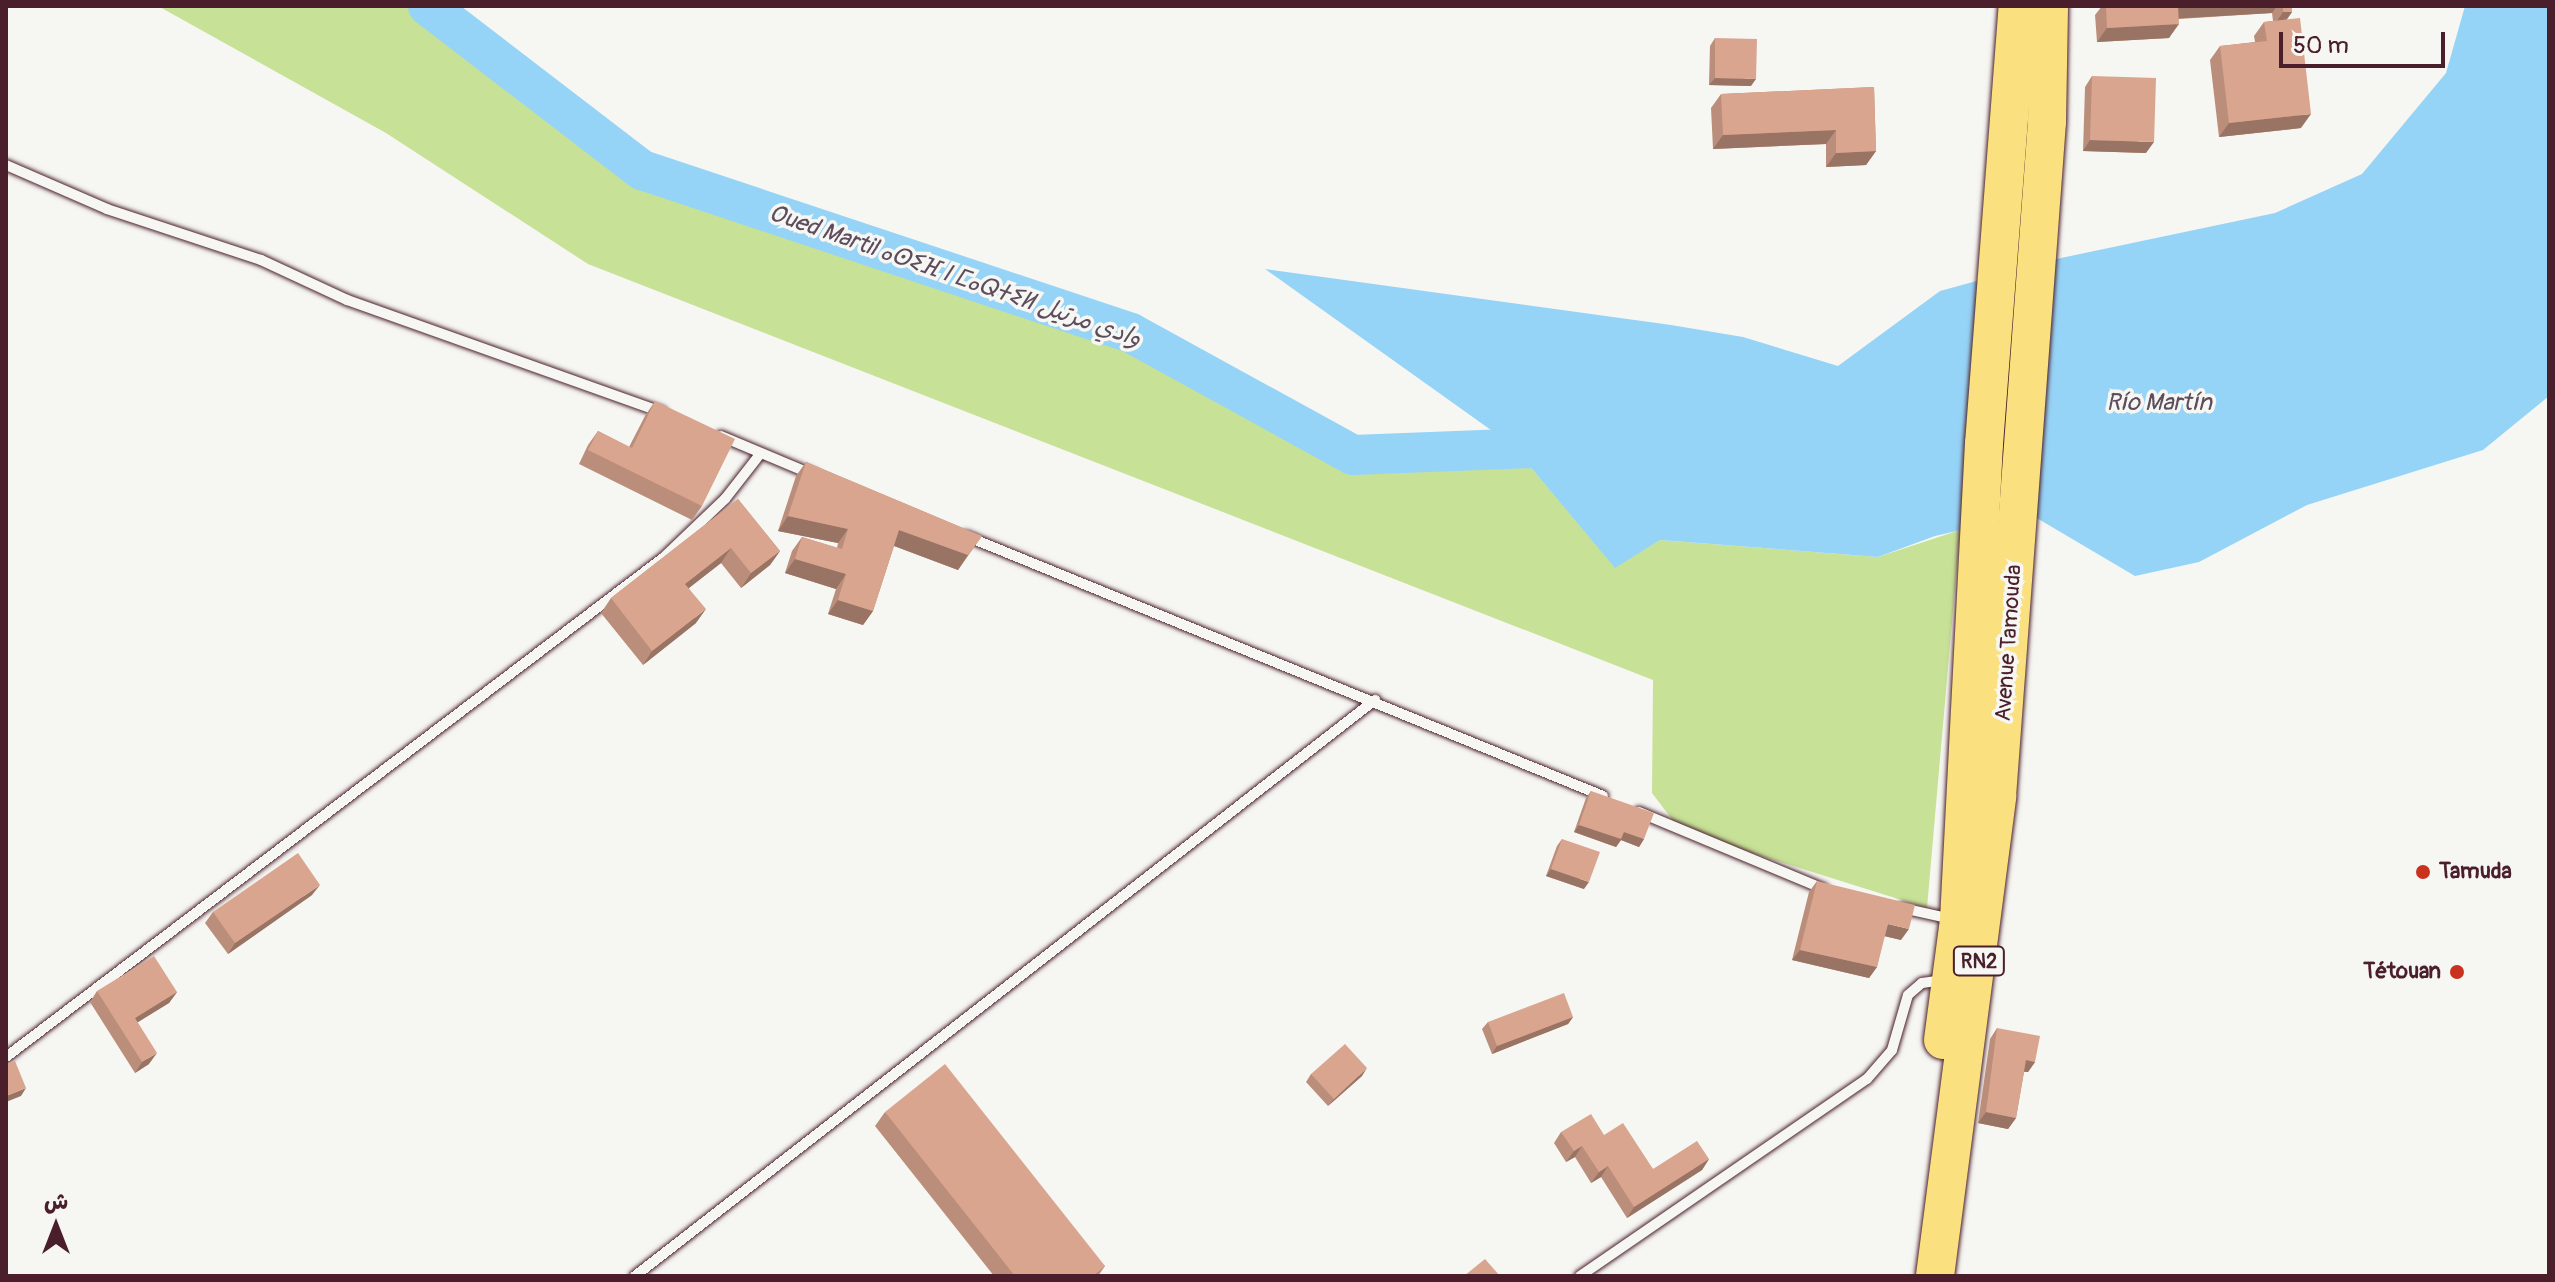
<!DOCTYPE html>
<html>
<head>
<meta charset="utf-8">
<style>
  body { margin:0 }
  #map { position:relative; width:2555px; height:1282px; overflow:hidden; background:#f6f6f2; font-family:Pangolin,"Playpen Sans Arabic","Noto Sans Tifinagh",sans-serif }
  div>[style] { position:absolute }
  .green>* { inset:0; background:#c7e197 }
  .water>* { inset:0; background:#96d4f7 }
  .river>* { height:40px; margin:-20px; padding:0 20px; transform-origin:20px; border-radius:20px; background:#96d4f7 }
  .roads { filter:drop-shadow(0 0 2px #4a1f2b) drop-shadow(0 0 2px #4a1f2b) }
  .lane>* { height:10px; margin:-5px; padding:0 5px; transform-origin:5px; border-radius:5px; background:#f6f6f2 }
  .highway>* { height:38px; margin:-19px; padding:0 19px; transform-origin:19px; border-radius:19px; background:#fbe080 }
  .wall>* { inset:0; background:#bb8e7b }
  .shaded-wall>* { inset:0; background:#997464 }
  .building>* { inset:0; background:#daa58f }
  .dots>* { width:22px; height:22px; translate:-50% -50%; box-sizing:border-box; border:4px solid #f6f6f2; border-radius:50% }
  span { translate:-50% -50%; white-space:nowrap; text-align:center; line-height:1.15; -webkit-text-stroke:7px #f6f6f2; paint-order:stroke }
  .shield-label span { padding:2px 6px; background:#f6f6f2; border:2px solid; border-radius:6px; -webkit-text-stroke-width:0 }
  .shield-label { font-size:20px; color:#4a1f2b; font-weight:700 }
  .street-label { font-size:22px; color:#4a1f2b }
  .poi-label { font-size:22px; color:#4a1f2b; font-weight:700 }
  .left { translate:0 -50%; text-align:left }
  .right { translate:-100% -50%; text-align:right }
  .water-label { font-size:24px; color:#5d4c5e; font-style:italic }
  .frame { position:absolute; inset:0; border:8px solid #4a1f2b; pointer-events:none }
  .north { position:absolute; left:16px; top:1186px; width:80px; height:80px; -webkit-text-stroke:6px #f6f6f2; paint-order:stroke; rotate:0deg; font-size:22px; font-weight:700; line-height:32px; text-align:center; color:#4a1f2b }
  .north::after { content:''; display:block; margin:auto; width:28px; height:36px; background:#4a1f2b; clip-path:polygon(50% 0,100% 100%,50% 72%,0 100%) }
  .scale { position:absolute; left:2279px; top:32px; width:166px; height:36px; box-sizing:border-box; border:4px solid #4a1f2b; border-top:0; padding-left:10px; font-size:24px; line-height:28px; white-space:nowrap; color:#4a1f2b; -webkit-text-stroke:6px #f6f6f2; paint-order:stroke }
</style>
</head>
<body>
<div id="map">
  <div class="green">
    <div style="clip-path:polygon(158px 6px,428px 6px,642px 170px,1131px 333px,1353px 455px,1512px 445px,1615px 567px,1660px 540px,1878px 557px,1960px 530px,1927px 908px,1681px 831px,1652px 793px,1653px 680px,588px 264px,386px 133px)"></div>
  </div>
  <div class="water">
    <div style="clip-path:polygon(2465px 6px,2549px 6px,2549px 396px,2483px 450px,2307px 505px,2199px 562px,2135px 576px,2030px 514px,1935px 536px,1878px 557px,1660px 540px,1615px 568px,1512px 445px,1265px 269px,1671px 325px,1743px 337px,1838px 366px,1940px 291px,2061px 258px,2275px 213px,2362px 174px,2446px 73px)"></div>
  </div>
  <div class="river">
    <div style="left:428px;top:6px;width:270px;rotate:37.5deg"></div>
    <div style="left:642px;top:170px;width:515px;rotate:18.43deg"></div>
    <div style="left:1131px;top:333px;width:253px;rotate:28.8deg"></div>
    <div style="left:1353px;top:455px;width:213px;rotate:-2.2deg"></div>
  </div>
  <div class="roads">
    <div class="lane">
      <div style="left:6px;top:165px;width:110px;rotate:23.5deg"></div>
      <div style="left:107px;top:209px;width:162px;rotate:18.3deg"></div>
      <div style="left:261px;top:260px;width:95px;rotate:24.9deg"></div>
      <div style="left:347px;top:300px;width:334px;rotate:19.6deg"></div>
      <div style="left:721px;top:436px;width:101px;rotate:22.8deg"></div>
      <div style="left:966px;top:536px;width:688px;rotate:22.2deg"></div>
      <div style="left:1639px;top:812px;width:200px;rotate:22.6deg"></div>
      <div style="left:1902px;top:908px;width:51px;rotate:12.4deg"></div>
      <div style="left:6px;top:1057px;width:825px;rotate:-37.22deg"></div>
      <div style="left:663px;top:558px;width:86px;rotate:-43.6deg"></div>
      <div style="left:725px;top:499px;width:58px;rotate:-52deg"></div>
      <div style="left:635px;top:1276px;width:938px;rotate:-37.9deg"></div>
      <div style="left:1580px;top:1276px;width:348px;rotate:-34.5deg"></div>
      <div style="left:1867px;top:1079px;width:38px;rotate:-49deg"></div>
      <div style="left:1892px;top:1050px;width:57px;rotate:-73.8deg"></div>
      <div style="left:1908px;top:995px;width:18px;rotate:-41deg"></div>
      <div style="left:1922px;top:983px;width:22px;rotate:-8deg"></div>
    </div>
    <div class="highway">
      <div style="left:1943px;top:1040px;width:121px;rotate:-82.4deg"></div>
      <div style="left:1959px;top:920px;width:477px;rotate:-87deg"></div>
      <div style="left:1984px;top:444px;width:439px;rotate:-85.6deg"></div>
      <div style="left:1935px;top:1276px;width:484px;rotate:-82.6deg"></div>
      <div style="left:1997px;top:796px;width:676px;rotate:-85.76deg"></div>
      <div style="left:2047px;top:122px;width:116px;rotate:-89deg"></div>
    </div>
  </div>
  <div class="wall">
    <div style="clip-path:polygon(2102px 6px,2292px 6px,2292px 12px,2287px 19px,2301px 128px,2219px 137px,2210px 60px,2220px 46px,2255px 42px,2254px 36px,2264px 22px,2273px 21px,2272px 13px,2179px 19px,2169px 38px,2097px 42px,2095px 15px)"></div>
    <div style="clip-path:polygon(1715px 38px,1751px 86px,1709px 85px,1710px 46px)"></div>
    <div style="clip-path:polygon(2092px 76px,2146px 153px,2083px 151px,2085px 87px)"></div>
    <div style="clip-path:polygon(1874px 87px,1876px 151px,1866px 165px,1826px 167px,1826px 144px,1713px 149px,1711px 108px,1721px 94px)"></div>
    <div style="clip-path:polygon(655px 401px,702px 506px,692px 520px,579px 464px,588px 445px,598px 431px,629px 447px,645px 416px)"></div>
    <div style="clip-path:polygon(806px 462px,982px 536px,958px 570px,894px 546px,873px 611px,863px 625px,828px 614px,836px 589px,785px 573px,792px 551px,802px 537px,837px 548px,838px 543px,778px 531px,796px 476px)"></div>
    <div style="clip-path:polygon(738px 499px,780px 551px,770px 565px,741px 588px,721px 563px,689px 588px,696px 623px,643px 665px,601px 613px,611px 598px)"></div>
    <div style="clip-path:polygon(1591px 791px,1644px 839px,1639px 847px,1621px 840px,1616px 847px,1574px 832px,1586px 798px)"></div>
    <div style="clip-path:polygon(1562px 839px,1584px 889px,1546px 876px,1557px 846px)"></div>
    <div style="clip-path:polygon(1817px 881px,1901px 940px,1884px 936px,1877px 967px,1869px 978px,1792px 960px,1809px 892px)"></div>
    <div style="clip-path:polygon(312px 895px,228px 954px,205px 923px,213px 912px)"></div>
    <div style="clip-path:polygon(97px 991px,177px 992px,169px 1003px,137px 1022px,149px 1064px,135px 1073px,90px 1002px)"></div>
    <div style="clip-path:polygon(1573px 1017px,1568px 1024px,1492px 1054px,1482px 1029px,1488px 1022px)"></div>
    <div style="clip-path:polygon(1997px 1028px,2035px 1062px,2028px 1072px,2024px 1072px,2016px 1118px,2008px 1129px,1978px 1123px,1990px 1039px)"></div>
    <div style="clip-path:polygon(1311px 1074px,1362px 1076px,1328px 1106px,1306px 1082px)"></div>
    <div style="clip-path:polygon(885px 1112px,1105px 1266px,1098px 1276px,994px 1276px,875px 1126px)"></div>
    <div style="clip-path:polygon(1561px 1132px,1604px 1135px,1653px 1169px,1709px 1159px,1702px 1170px,1627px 1218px,1601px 1177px,1591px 1183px,1575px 1157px,1566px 1162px,1554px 1143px)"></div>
  </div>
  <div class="shaded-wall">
    <div style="clip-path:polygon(2177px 6px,2277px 6px,2272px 13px,2168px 19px)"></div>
    <div style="clip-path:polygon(2283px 12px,2292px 12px,2282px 26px,2273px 27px)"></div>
    <div style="clip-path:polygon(2179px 24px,2169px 38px,2097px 42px,2107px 28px)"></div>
    <div style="clip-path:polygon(1715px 78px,1756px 79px,1751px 86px,1709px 85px)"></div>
    <div style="clip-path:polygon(2311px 114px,2301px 128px,2219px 137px,2229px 123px)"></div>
    <div style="clip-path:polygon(1836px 130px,1826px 144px,1713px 149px,1723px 135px)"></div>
    <div style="clip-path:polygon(2090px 140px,2154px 142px,2146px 153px,2083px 151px)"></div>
    <div style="clip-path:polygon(1876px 151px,1866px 165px,1826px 167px,1836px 153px)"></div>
    <div style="clip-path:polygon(788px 516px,848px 529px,838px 543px,778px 531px)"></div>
    <div style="clip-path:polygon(899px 530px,968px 555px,958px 570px,889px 544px)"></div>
    <div style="clip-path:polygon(731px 548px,721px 563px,676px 598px,685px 584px)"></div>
    <div style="clip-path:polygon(780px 551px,770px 565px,741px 588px,751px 573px)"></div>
    <div style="clip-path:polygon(795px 559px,846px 574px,836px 589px,785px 573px)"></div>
    <div style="clip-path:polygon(838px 600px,873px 611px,863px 625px,828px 614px)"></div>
    <div style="clip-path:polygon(706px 609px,696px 623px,643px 665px,652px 651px)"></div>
    <div style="clip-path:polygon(1579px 825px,1624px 832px,1644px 839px,1639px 847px,1621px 840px,1616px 847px,1574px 832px)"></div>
    <div style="clip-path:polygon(1551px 869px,1589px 882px,1584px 889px,1546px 876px)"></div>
    <div style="clip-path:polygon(320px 885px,312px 895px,228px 954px,235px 943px)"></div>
    <div style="clip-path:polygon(1888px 924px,1909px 929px,1901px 940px,1880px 935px)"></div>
    <div style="clip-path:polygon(1800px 950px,1877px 967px,1869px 978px,1792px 960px)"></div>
    <div style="clip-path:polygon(177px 992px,169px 1003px,127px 1029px,135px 1018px)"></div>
    <div style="clip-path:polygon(1573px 1017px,1568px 1024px,1492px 1054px,1497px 1046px)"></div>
    <div style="clip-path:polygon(157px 1053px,149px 1064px,135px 1073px,142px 1062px)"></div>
    <div style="clip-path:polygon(2026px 1060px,2035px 1062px,2028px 1072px,2019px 1071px)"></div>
    <div style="clip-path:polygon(1367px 1068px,1362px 1076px,1328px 1106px,1334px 1099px)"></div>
    <div style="clip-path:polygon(26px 1088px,21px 1096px,6px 1102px,6px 1096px)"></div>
    <div style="clip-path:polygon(1986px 1112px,2016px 1118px,2008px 1129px,1978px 1123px)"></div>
    <div style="clip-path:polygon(1582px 1146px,1575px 1157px,1566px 1162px,1574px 1151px)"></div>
    <div style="clip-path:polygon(1709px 1159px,1702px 1170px,1627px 1218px,1634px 1207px)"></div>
    <div style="clip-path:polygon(1608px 1166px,1601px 1177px,1591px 1183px,1599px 1172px)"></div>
  </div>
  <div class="building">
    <div style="clip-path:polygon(2106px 6px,2178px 6px,2179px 24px,2107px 28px)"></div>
    <div style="clip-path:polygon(2283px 6px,2292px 6px,2292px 12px,2283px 12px)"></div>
    <div style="clip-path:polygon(2300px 18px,2311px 114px,2229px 123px,2220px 46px,2267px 41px,2264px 22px)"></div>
    <div style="clip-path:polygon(1715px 38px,1757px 39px,1756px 79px,1715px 78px)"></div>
    <div style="clip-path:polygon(2092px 76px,2156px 78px,2154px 142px,2090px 140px)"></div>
    <div style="clip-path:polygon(1874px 87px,1876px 151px,1836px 153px,1836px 130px,1723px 135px,1721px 94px)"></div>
    <div style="clip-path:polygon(655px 401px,735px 439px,702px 506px,588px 450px,598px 431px,632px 448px)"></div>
    <div style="clip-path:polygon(806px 462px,982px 536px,968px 555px,899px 530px,873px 611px,838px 600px,846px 574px,795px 559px,802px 537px,842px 549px,848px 529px,788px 516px)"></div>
    <div style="clip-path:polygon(738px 499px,780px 551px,751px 573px,731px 548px,685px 584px,706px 609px,652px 651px,611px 598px)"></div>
    <div style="clip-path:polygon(1591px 791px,1654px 813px,1644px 839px,1624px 832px,1621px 839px,1579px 825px)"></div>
    <div style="clip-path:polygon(1562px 839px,1600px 852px,1589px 882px,1551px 869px)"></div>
    <div style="clip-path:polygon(298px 853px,320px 885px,235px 943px,213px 912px)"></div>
    <div style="clip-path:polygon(1817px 881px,1915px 905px,1909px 929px,1888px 924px,1877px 967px,1800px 950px)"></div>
    <div style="clip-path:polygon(154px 956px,177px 992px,135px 1018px,157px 1053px,142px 1062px,97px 991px)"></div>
    <div style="clip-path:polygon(1564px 993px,1573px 1017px,1497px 1046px,1488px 1022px)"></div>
    <div style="clip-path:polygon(1997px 1028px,2040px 1036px,2035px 1062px,2026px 1060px,2016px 1118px,1986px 1112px)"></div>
    <div style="clip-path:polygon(1345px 1044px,1367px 1068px,1334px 1099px,1311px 1074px)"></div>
    <div style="clip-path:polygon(15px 1061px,26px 1088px,6px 1096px,6px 1064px)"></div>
    <div style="clip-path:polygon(945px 1064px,1105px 1266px,1093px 1276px,1015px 1276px,885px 1112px)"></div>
    <div style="clip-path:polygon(1591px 1114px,1604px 1135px,1623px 1123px,1653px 1169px,1697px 1141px,1709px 1159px,1634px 1207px,1608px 1166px,1599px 1172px,1582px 1146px,1574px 1151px,1561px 1132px)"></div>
    <div style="clip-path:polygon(1485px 1259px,1500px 1276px,1464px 1276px)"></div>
  </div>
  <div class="dots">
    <div style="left:2423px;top:872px;background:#c8321e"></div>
    <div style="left:2457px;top:972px;background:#c8321e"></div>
  </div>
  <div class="shield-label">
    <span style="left:1979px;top:961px">RN2</span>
  </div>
  <div class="street-label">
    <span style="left:2009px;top:643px;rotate:-86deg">Avenue Tamouda</span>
  </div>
  <div class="poi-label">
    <span class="left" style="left:2439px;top:872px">Tamuda</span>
    <span class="right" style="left:2441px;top:972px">Tétouan</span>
  </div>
  <div class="water-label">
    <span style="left:955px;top:276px;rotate:19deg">Oued Martil ⴰⵙⵉⴼ ⵏ ⵎⴰⵕⵜⵉⵍ وادي مرتيل</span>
    <span style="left:2159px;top:403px">Río Martín</span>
  </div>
  <div class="frame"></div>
  <div class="north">ش</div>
  <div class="scale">50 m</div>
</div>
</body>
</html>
